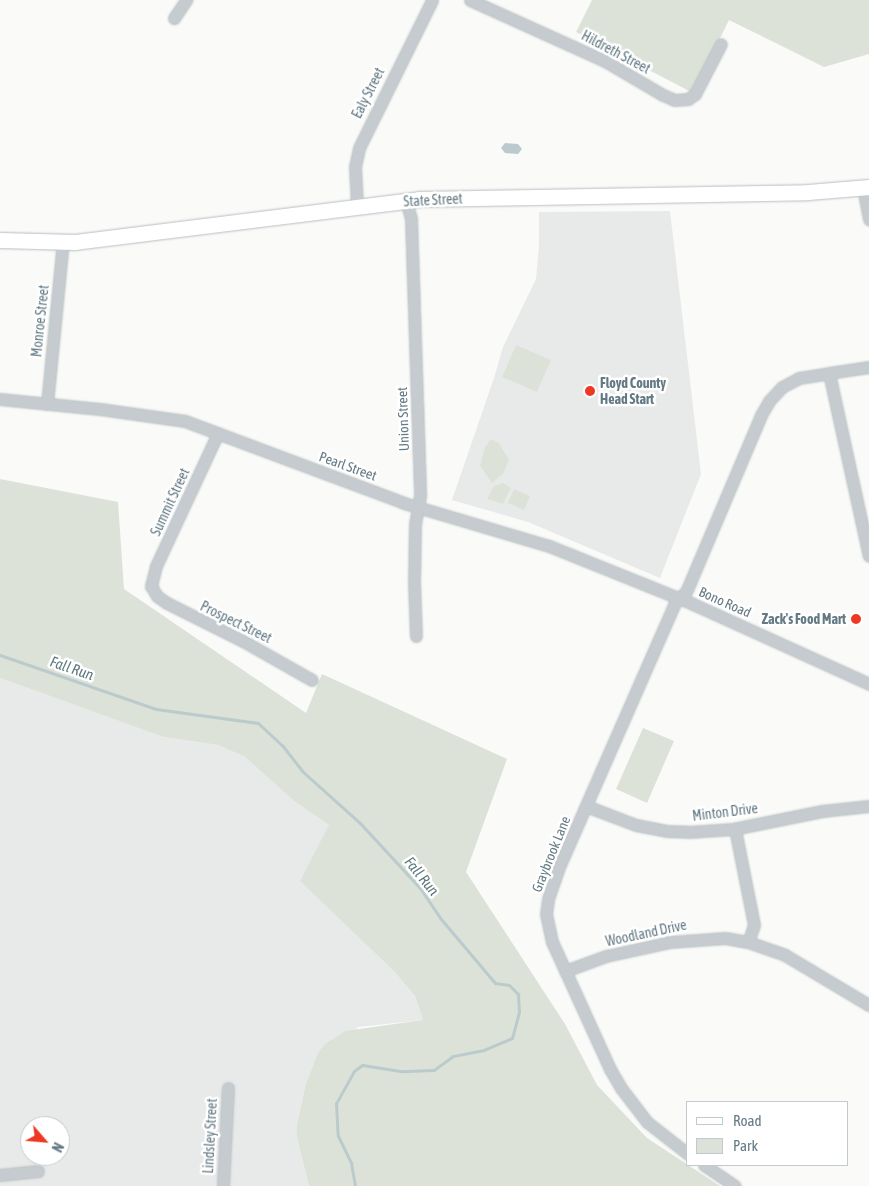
<!DOCTYPE html>
<html>
<head>
<meta charset="utf-8">
<style>
  body { margin:0 }
  #map { position:relative; width:869px; height:1186px; overflow:hidden; background:#fafaf8; font-family:"Asap Condensed",sans-serif }
  div>[style] { position:absolute }
  .built>* { inset:0; background:#e8eae9 }
  .green>* { inset:0; background:#dde2d8 }
  .water>* { inset:0; background:#bbcbcd }
  .stream>* { height:3px; margin:-1.5px; padding:0 1.5px; transform-origin:1.5px; border-radius:1.5px; background:#bbcbcd }
  .roads { filter:drop-shadow(0 0 1px #b7bfc2) drop-shadow(0 0 1px #b7bfc2) }
  .street>* { height:11px; margin:-5.5px; padding:0 5.5px; transform-origin:5.5px; border-radius:5.5px; background:#c5cbce }
  .secondary>* { height:15px; margin:-7.5px; padding:0 7.5px; transform-origin:7.5px; border-radius:7.5px; background:#fff }
  .dots>* { width:14px; height:14px; translate:-50% -50%; box-sizing:border-box; border:2px solid #fff; border-radius:50% }
  span { translate:-50% -50%; white-space:nowrap; text-align:center; line-height:1.15; -webkit-text-stroke:5px #fff; paint-order:stroke }
  .street-label { font-size:14px; color:#637a84 }
  .poi-label { font-size:14px; color:#637a84; font-weight:700 }
  .left { translate:0 -50%; text-align:left }
  .right { translate:-100% -50%; text-align:right }
  .water-label { font-size:15px; color:#5e797e; font-style:italic }
  .legend { position:absolute; left:686px; top:1101px; width:162px; height:65px; box-sizing:border-box; background:#fff; border:1px solid #c1cace; margin:0; padding:6px 9px; list-style:none; font-size:15px; color:#637a84 }
  .legend li { display:flex; align-items:center; gap:10px; height:25px }
  .legend b { width:25px; border:1px solid #c1cace }
  .north { position:absolute; left:20px; top:1116px; width:50px; height:50px; box-sizing:border-box; background:#fff; border:1px solid #c1cace; border-radius:50%; rotate:117deg; font-size:14px; font-weight:700; line-height:20px; text-align:center; color:#637a84 }
  .north::after { content:''; display:block; margin:auto; width:18px; height:22px; background:#ee3824; clip-path:polygon(50% 0,100% 100%,50% 72%,0 100%) }
</style>
</head>
<body>
<div id="map">
  <div class="built">
    <div style="clip-path:polygon(670px 211px,701px 474px,660px 578px,528px 522px,452px 500px,494px 378px,503px 347px,536px 279px,539px 246px,539px 212px)"></div>
    <div style="clip-path:polygon(evenodd,0 678px,163px 737px,218px 745px,245px 757px,294px 801px,329px 825px,393px 970px,415px 996px,423px 1020px,358px 1027px,305px 1087px,297px 1124px,297px 1138px,309px 1186px,0 1186px,0 678px,30px 1126px,60px 1126px,60px 1156px,30px 1156px,30px 1126px)"></div>
  </div>
  <div class="green">
    <div style="clip-path:polygon(592px 0,869px 0,869px 54px,824px 67px,729px 20px,693px 93px,576px 32px)"></div>
    <div style="clip-path:polygon(516px 345px,551px 360px,537px 392px,502px 377px)"></div>
    <div style="clip-path:polygon(491px 439px,499px 443px,509px 460px,503px 474px,492px 483px,480px 466px,485px 447px)"></div>
    <div style="clip-path:polygon(0 479px,118px 502px,124px 589px,306px 713px,322px 674px,507px 759px,466px 872px,565px 1024px,597px 1085px,647px 1138px,720px 1186px,309px 1186px,297px 1138px,297px 1124px,305px 1087px,318px 1053px,325px 1044px,345px 1031px,423px 1020px,415px 996px,393px 970px,300px 881px,329px 825px,294px 801px,245px 757px,218px 745px,163px 737px,0 678px)"></div>
    <div style="clip-path:polygon(503px 483px,511px 488px,503px 504px,487px 499px,494px 486px)"></div>
    <div style="clip-path:polygon(514px 489px,530px 496px,524px 510px,508px 503px)"></div>
    <div style="clip-path:polygon(643px 728px,674px 741px,647px 803px,616px 789px)"></div>
  </div>
  <div class="water">
    <div style="clip-path:polygon(505px 143px,518px 144px,522px 149px,518px 154px,505px 153px,501px 148px)"></div>
  </div>
  <div class="stream">
    <div style="left:0;top:655px;width:165px;rotate:19.1deg"></div>
    <div style="left:156px;top:709px;width:103px;rotate:7.8deg"></div>
    <div style="left:258px;top:723px;width:33px;rotate:43deg"></div>
    <div style="left:282px;top:745px;width:33px;rotate:52deg"></div>
    <div style="left:302px;top:771px;width:78px;rotate:41.9deg"></div>
    <div style="left:360px;top:823px;width:88px;rotate:47.3deg"></div>
    <div style="left:420px;top:888px;width:37px;rotate:56deg"></div>
    <div style="left:441px;top:919px;width:84px;rotate:49.8deg"></div>
    <div style="left:495px;top:983px;width:14px;rotate:8deg"></div>
    <div style="left:509px;top:985px;width:13px;rotate:45deg"></div>
    <div style="left:518px;top:994px;width:18px;rotate:87deg"></div>
    <div style="left:519px;top:1012px;width:27px;rotate:105deg"></div>
    <div style="left:512px;top:1038px;width:30px;rotate:157deg"></div>
    <div style="left:484px;top:1050px;width:32px;rotate:169deg"></div>
    <div style="left:453px;top:1056px;width:24px;rotate:144deg"></div>
    <div style="left:434px;top:1070px;width:34px;rotate:178deg"></div>
    <div style="left:400px;top:1071px;width:38px;rotate:-171deg"></div>
    <div style="left:362px;top:1065px;width:10px;rotate:143deg"></div>
    <div style="left:354px;top:1071px;width:37px;rotate:119deg"></div>
    <div style="left:336px;top:1103px;width:33px;rotate:87deg"></div>
    <div style="left:338px;top:1136px;width:30px;rotate:64deg"></div>
    <div style="left:351px;top:1163px;width:23px;rotate:80deg"></div>
  </div>
  <div class="roads">
    <div class="street">
      <div style="left:470px;top:0;width:148px;rotate:24.3deg"></div>
      <div style="left:605px;top:61px;width:67px;rotate:30.4deg"></div>
      <div style="left:663px;top:95px;width:13px;rotate:23deg"></div>
      <div style="left:675px;top:100px;width:13px;rotate:-4deg"></div>
      <div style="left:688px;top:99px;width:9px;rotate:-36deg"></div>
      <div style="left:695px;top:94px;width:56px;rotate:-62.5deg"></div>
      <div style="left:174px;top:18px;width:22px;rotate:-56deg"></div>
      <div style="left:863px;top:188px;width:32px;rotate:79deg"></div>
      <div style="left:406px;top:201px;width:19px;rotate:74deg"></div>
      <div style="left:411px;top:219px;width:277px;rotate:88.1deg"></div>
      <div style="left:420px;top:496px;width:29px;rotate:100deg"></div>
      <div style="left:415px;top:525px;width:57px;rotate:91deg"></div>
      <div style="left:414px;top:582px;width:54px;rotate:87.9deg"></div>
      <div style="left:357px;top:205px;width:38px;rotate:-93deg"></div>
      <div style="left:355px;top:167px;width:19px;rotate:-78deg"></div>
      <div style="left:359px;top:148px;width:165px;rotate:-63.7deg"></div>
      <div style="left:869px;top:367px;width:40px;rotate:171.5deg"></div>
      <div style="left:829px;top:373px;width:187px;rotate:77.7deg"></div>
      <div style="left:0;top:399px;width:100px;rotate:5.7deg"></div>
      <div style="left:100px;top:409px;width:86px;rotate:8deg"></div>
      <div style="left:185px;top:421px;width:234px;rotate:20.5deg"></div>
      <div style="left:404px;top:503px;width:151px;rotate:16.5deg"></div>
      <div style="left:549px;top:546px;width:155px;rotate:21.9deg"></div>
      <div style="left:693px;top:604px;width:193px;rotate:24.4deg"></div>
      <div style="left:47px;top:404px;width:163px;rotate:-84.4deg"></div>
      <div style="left:218px;top:433px;width:147px;rotate:115deg"></div>
      <div style="left:156px;top:566px;width:21px;rotate:104deg"></div>
      <div style="left:151px;top:586px;width:12px;rotate:59deg"></div>
      <div style="left:157px;top:596px;width:12px;rotate:35deg"></div>
      <div style="left:167px;top:603px;width:85px;rotate:26.6deg"></div>
      <div style="left:243px;top:641px;width:79px;rotate:29.5deg"></div>
      <div style="left:586px;top:806px;width:53px;rotate:20.8deg"></div>
      <div style="left:636px;top:825px;width:31px;rotate:11deg"></div>
      <div style="left:666px;top:831px;width:23px;rotate:2deg"></div>
      <div style="left:689px;top:832px;width:44px;rotate:-3.9deg"></div>
      <div style="left:733px;top:829px;width:91px;rotate:-11.4deg"></div>
      <div style="left:822px;top:811px;width:47px;rotate:-6.1deg"></div>
      <div style="left:735px;top:829px;width:98px;rotate:78.8deg"></div>
      <div style="left:754px;top:925px;width:18px;rotate:109deg"></div>
      <div style="left:565px;top:971px;width:44px;rotate:-20.1deg"></div>
      <div style="left:606px;top:956px;width:66px;rotate:-12.3deg"></div>
      <div style="left:670px;top:942px;width:55px;rotate:-4.2deg"></div>
      <div style="left:725px;top:938px;width:23px;rotate:10deg"></div>
      <div style="left:748px;top:942px;width:39px;rotate:19deg"></div>
      <div style="left:785px;top:955px;width:98px;rotate:30.8deg"></div>
      <div style="left:688px;top:1154px;width:52px;rotate:-142deg"></div>
      <div style="left:647px;top:1122px;width:43px;rotate:-127.4deg"></div>
      <div style="left:621px;top:1088px;width:22px;rotate:-120deg"></div>
      <div style="left:610px;top:1069px;width:140px;rotate:-114.5deg"></div>
      <div style="left:552px;top:942px;width:29px;rotate:-102deg"></div>
      <div style="left:546px;top:914px;width:15px;rotate:-82deg"></div>
      <div style="left:548px;top:899px;width:34px;rotate:-71deg"></div>
      <div style="left:559px;top:867px;width:284px;rotate:-66.3deg"></div>
      <div style="left:673px;top:607px;width:9px;rotate:-63deg"></div>
      <div style="left:677px;top:599px;width:11px;rotate:-38deg"></div>
      <div style="left:686px;top:592px;width:192px;rotate:-67deg"></div>
      <div style="left:761px;top:415px;width:16px;rotate:-60deg"></div>
      <div style="left:769px;top:401px;width:19px;rotate:-47deg"></div>
      <div style="left:782px;top:387px;width:19px;rotate:-28deg"></div>
      <div style="left:799px;top:378px;width:30px;rotate:-9deg"></div>
      <div style="left:704px;top:1165px;width:37px;rotate:34deg"></div>
      <div style="left:0;top:1175px;width:38px;rotate:-6deg"></div>
      <div style="left:223px;top:1186px;width:98px;rotate:-87.1deg"></div>
    </div>
    <div class="secondary">
      <div style="left:0;top:240px;width:75px;rotate:1.5deg"></div>
      <div style="left:75px;top:242px;width:347px;rotate:-7.1deg"></div>
      <div style="left:419px;top:199px;width:389px;rotate:-1deg"></div>
      <div style="left:808px;top:192px;width:61px;rotate:-4.7deg"></div>
    </div>
  </div>
  <div class="dots">
    <div style="left:590px;top:391px;background:#ee3824"></div>
    <div style="left:856px;top:619px;background:#ee3824"></div>
  </div>
  <div class="street-label">
    <span style="left:616px;top:52px;rotate:28deg">Hildreth Street</span>
    <span style="left:368px;top:93px;rotate:-63deg">Ealy Street</span>
    <span style="left:433px;top:200px;rotate:-3deg">State Street</span>
    <span style="left:40px;top:321px;rotate:-84deg">Monroe Street</span>
    <span style="left:403px;top:419px;rotate:-92deg">Union Street</span>
    <span style="left:348px;top:466px;rotate:20deg">Pearl Street</span>
    <span style="left:170px;top:502px;rotate:-65deg">Summit Street</span>
    <span style="left:725px;top:602px;rotate:24deg">Bono Road</span>
    <span style="left:236px;top:622px;rotate:26deg">Prospect Street</span>
    <span style="left:725px;top:812px;rotate:-7deg">Minton Drive</span>
    <span style="left:551px;top:854px;rotate:-68deg">Graybrook Lane</span>
    <span style="left:646px;top:933px;rotate:-12deg">Woodland Drive</span>
    <span style="left:210px;top:1136px;rotate:-87deg">Lindsley Street</span>
  </div>
  <div class="poi-label">
    <span class="left" style="left:600px;top:391px">Floyd County<br>Head Start</span>
    <span class="right" style="left:846px;top:619px">Zack's Food Mart</span>
  </div>
  <div class="water-label">
    <span style="left:72px;top:668px;rotate:19deg">Fall Run</span>
    <span style="left:422px;top:876px;rotate:51deg">Fall Run</span>
  </div>
  <ul class="legend">
  <li><b style="height:6px;background:#fff"></b>Road</li>
  <li><b style="height:14px;background:#dde2d8"></b>Park</li>
  </ul>
  <div class="north">N</div>
</div>
</body>
</html>
